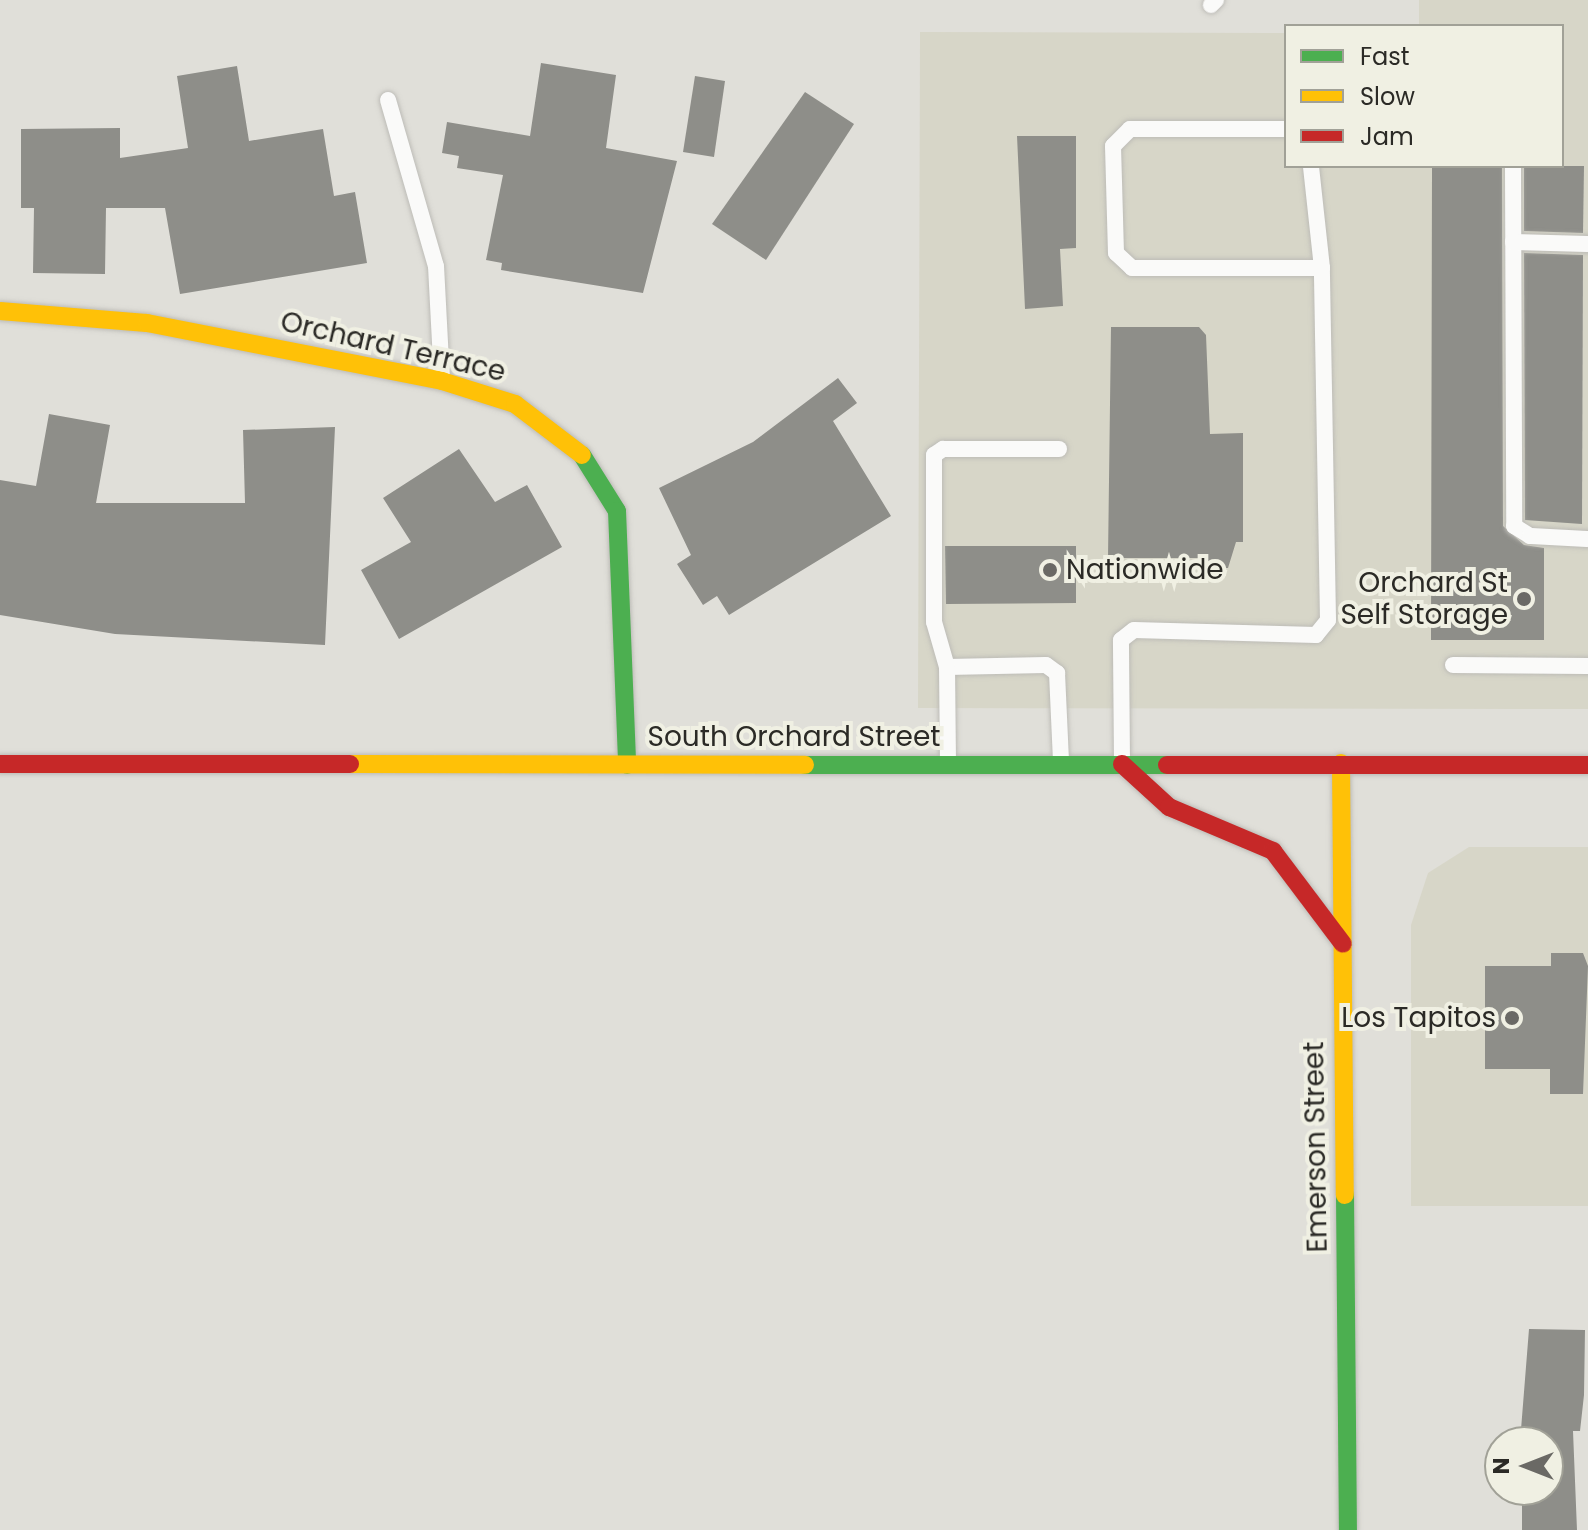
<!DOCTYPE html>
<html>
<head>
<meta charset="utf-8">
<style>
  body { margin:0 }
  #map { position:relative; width:1588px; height:1530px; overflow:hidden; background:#e0dfd9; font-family:Poppins,sans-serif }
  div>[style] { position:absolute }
  .built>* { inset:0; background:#d7d6c8 }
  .building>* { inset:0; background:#8e8e89 }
  .roads { filter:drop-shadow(0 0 2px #bdbcb7) drop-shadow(0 0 2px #bdbcb7) }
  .lane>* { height:16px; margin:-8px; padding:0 8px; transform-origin:8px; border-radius:8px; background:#fafaf9 }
  .fast>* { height:18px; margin:-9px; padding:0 9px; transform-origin:9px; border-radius:9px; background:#4caf50 }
  .slow>* { height:18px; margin:-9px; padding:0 9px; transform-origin:9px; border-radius:9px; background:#ffc107 }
  .jam>* { height:18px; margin:-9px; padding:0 9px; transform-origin:9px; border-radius:9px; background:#c62828 }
  .dots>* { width:22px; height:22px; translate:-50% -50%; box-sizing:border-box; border:4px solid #f0f0e3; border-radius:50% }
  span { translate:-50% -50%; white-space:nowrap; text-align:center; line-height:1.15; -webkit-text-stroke:8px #f0f0e3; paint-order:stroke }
  .street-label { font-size:28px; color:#2b2a26 }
  .poi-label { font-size:28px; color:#2b2a26 }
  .left { translate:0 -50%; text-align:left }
  .right { translate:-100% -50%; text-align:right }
  .legend { position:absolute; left:1284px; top:24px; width:280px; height:144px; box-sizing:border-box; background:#f0f0e3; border:2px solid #a1a197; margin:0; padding:10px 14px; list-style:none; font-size:24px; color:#2b2a26 }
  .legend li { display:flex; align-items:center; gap:16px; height:40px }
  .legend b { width:40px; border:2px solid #a1a197 }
  .north { position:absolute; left:1484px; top:1426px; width:80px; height:80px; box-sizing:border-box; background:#f0f0e3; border:2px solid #a1a197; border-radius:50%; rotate:270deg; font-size:22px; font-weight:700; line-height:32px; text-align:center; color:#2b2a26 }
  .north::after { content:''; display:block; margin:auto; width:28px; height:36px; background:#6a6965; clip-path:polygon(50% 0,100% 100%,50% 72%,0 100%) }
</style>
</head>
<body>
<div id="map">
  <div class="built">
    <div style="clip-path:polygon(1419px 0,1588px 0,1588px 709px,918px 708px,920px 32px,1286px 33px,1286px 166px,1562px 166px,1562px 26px,1419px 26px)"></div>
    <div style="clip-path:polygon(1469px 847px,1588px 847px,1588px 1206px,1411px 1206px,1411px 925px,1428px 873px)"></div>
  </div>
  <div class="building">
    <div style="clip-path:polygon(541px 63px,616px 75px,606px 148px,677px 161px,643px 293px,501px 270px,502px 263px,486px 260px,503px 175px,457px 168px,459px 156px,442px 153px,447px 122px,530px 136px)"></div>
    <div style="clip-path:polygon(237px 66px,249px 141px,323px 129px,334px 196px,355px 192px,367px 263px,180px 294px,165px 208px,106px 208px,105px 274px,33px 273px,34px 208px,21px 208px,21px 129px,120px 128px,120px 158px,188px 148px,177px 76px)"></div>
    <div style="clip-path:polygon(695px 76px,725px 81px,714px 157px,683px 152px)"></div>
    <div style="clip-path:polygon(805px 92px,854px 124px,766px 260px,712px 224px)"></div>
    <div style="clip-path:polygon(1017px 136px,1076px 136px,1076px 248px,1060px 249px,1063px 306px,1025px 309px)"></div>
    <div style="clip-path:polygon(1432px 166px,1502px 166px,1503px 526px,1524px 545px,1544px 548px,1544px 640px,1431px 640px)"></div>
    <div style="clip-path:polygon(1524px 166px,1584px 166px,1583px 233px,1524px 231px)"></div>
    <div style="clip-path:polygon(1524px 253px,1583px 255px,1582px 524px,1525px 520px)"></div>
    <div style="clip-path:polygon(1111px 327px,1199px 327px,1206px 335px,1210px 434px,1243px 433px,1243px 542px,1236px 542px,1228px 568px,1201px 568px,1201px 558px,1108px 558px)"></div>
    <div style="clip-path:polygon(838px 378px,857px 403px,833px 421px,891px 516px,729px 615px,717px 596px,703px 605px,677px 564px,691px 555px,659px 488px,753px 442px)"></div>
    <div style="clip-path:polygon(49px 414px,110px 425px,96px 503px,245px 503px,243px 430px,335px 427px,325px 645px,115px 634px,0 615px,0 480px,36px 486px)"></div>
    <div style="clip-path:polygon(459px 449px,495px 502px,527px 485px,562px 547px,399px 639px,361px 570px,411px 542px,383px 498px)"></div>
    <div style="clip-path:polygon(945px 546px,1076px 546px,1076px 603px,946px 604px)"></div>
    <div style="clip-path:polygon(1551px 953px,1583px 953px,1588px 966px,1583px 1094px,1550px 1094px,1550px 1069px,1485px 1069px,1485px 966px,1551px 966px)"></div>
    <div style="clip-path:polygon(1529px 1329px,1585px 1330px,1584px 1395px,1580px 1431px,1573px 1431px,1577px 1530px,1522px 1530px,1522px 1490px,1548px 1490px,1548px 1442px,1520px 1442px)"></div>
  </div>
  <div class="roads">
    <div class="lane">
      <div style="left:1211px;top:5px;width:7px;rotate:-45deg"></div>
      <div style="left:388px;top:100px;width:173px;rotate:73.9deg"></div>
      <div style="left:436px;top:266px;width:114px;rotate:87deg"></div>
      <div style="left:1286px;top:129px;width:156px;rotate:180deg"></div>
      <div style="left:1130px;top:129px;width:24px;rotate:135deg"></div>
      <div style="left:1113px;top:146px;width:107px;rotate:88.4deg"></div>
      <div style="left:1116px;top:253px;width:22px;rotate:43deg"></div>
      <div style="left:1132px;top:268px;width:190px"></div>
      <div style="left:1513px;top:166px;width:360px;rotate:89.8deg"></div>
      <div style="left:1514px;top:526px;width:19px;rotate:32deg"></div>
      <div style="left:1530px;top:536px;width:58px;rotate:3deg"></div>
      <div style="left:1513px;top:242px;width:75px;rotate:1.5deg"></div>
      <div style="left:1453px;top:665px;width:135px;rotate:0.4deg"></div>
      <div style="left:947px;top:667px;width:99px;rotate:-1.2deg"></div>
      <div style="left:1046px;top:665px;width:14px;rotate:36deg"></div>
      <div style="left:1057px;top:673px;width:89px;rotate:87.4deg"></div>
      <div style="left:948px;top:762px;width:95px;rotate:-90.6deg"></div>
      <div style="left:947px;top:667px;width:47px;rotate:-106.1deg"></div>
      <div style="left:934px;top:622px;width:167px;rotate:-90deg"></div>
      <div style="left:934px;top:455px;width:11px;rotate:-34deg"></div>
      <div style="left:943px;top:449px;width:116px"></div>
      <div style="left:1122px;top:762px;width:122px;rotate:-90.5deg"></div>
      <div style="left:1121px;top:640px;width:16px;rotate:-38deg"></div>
      <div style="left:1134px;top:630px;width:182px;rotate:1.6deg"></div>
      <div style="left:1316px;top:635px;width:19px;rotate:-51deg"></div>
      <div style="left:1328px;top:620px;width:352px;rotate:-91deg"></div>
      <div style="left:1322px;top:268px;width:103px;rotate:-96.2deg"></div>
    </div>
    <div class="fast">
      <div style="left:582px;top:455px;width:66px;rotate:58deg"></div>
      <div style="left:617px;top:511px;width:254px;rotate:87.7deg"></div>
      <div style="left:805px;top:765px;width:362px"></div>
      <div style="left:1345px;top:1195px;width:335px;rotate:89.5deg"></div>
    </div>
    <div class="slow">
      <div style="left:0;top:311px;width:147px;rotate:4.7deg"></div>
      <div style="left:147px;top:323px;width:301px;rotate:11.1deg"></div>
      <div style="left:442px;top:381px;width:77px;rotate:17.5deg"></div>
      <div style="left:515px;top:404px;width:84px;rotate:37.3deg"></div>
      <div style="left:1341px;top:763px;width:432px;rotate:89.5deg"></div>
      <div style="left:350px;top:764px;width:455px;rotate:0.1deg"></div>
    </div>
    <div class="jam">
      <div style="left:0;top:764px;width:350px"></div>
      <div style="left:1122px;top:764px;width:64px;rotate:42.5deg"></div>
      <div style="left:1169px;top:807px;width:113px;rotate:22.9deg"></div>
      <div style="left:1273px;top:851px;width:116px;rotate:53deg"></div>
      <div style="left:1167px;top:765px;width:421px"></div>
    </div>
  </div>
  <div class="dots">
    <div style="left:1050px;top:570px;background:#6a6965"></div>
    <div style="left:1524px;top:599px;background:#6a6965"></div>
    <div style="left:1512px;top:1018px;background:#6a6965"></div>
  </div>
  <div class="street-label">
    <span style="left:393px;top:347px;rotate:13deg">Orchard Terrace</span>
    <span style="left:794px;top:737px">South Orchard Street</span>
    <span style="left:1316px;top:1147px;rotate:-91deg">Emerson Street</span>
  </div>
  <div class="poi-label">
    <span class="left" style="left:1066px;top:570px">Nationwide</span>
    <span class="right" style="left:1508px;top:599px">Orchard St<br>Self Storage</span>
    <span class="right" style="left:1496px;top:1018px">Los Tapitos</span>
  </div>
  <ul class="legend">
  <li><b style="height:10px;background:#4caf50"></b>Fast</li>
  <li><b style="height:10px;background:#ffc107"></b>Slow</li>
  <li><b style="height:10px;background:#c62828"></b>Jam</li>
  </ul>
  <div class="north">N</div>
</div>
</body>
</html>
